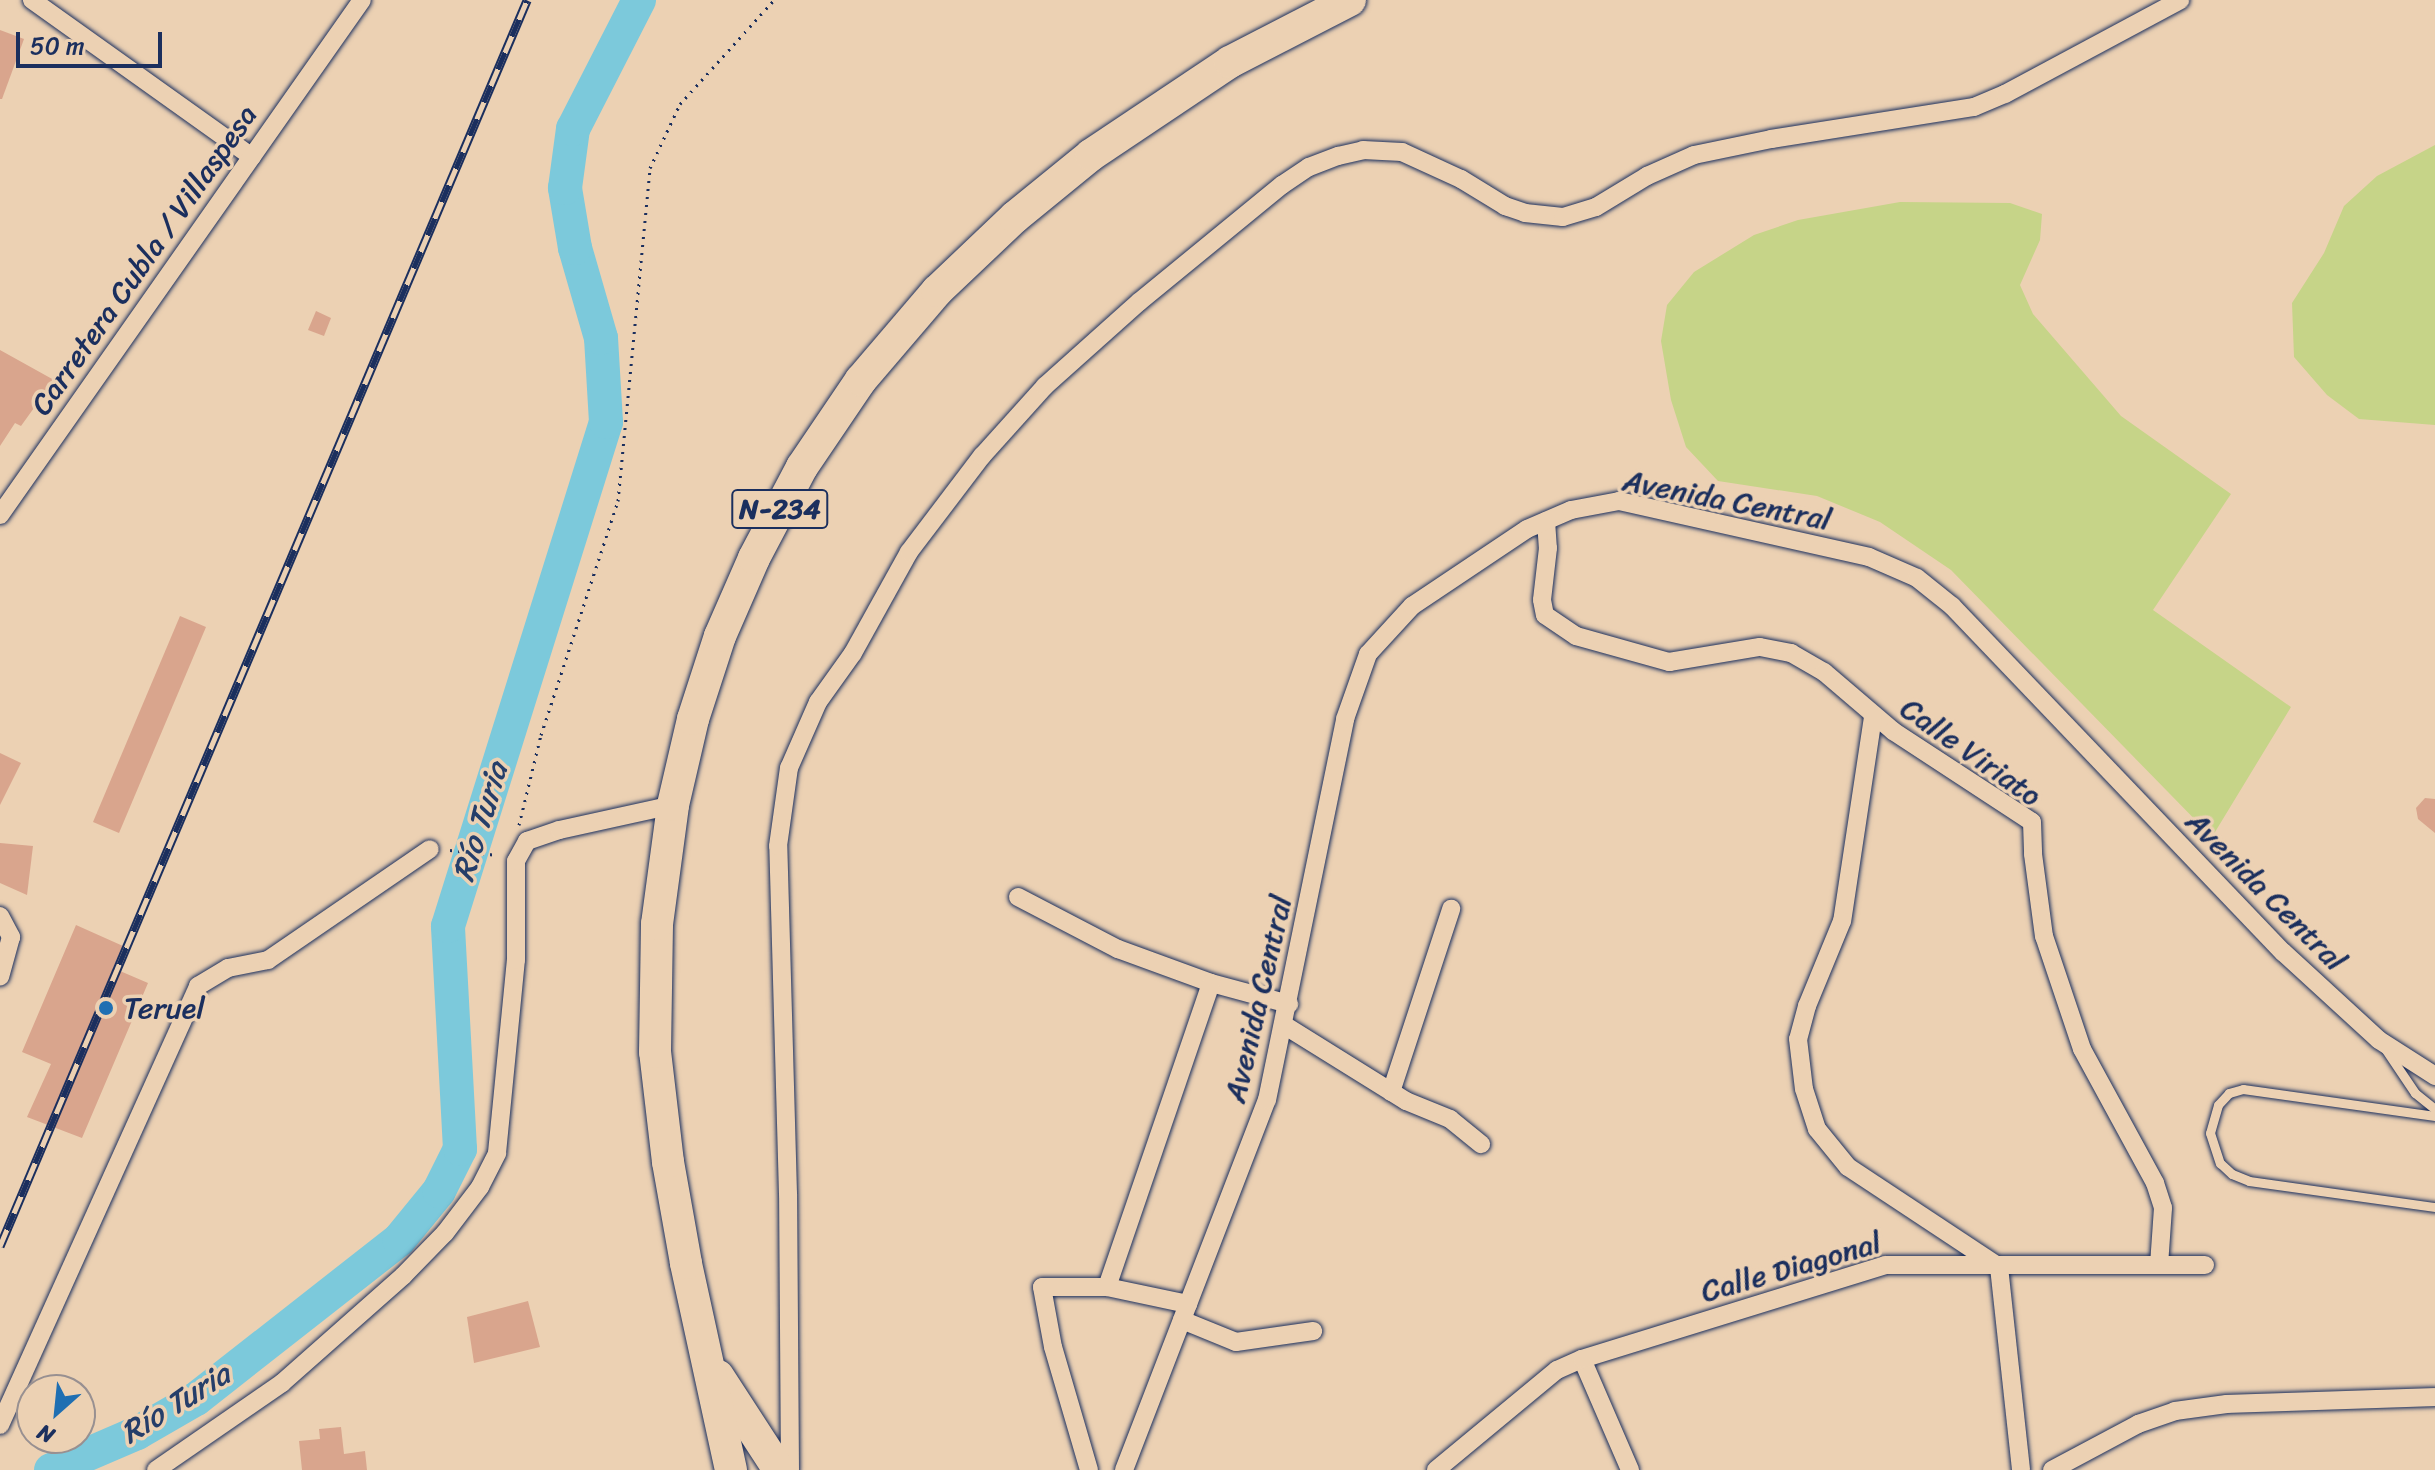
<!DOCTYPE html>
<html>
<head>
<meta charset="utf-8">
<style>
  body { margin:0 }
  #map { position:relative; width:2435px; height:1470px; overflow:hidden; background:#ecd1b3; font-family:Sriracha,sans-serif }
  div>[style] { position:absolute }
  .green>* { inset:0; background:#c6d488 }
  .river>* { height:34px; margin:-17px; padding:0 17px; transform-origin:17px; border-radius:17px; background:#7cc9db }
  .building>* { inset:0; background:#d9a58d }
  .path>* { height:3px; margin-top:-1.5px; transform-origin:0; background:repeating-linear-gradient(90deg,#1b2f5e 0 2px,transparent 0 8px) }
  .roads { filter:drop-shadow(0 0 2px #1b2f5e) drop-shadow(0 0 2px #1b2f5e) }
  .lane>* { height:9px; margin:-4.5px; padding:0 4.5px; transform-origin:4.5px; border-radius:4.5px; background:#ecd1b3 }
  .street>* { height:18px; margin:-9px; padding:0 9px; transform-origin:9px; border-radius:9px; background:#ecd1b3 }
  .highway>* { height:32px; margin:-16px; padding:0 16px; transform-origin:16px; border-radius:16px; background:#ecd1b3 }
  .rail>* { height:9px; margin-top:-4.5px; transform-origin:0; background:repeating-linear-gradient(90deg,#ecd1b3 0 18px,#1b2f5e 0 36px); box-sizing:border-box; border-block:2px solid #1b2f5e }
  .dots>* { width:22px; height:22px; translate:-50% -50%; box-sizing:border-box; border:4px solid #ecd1b3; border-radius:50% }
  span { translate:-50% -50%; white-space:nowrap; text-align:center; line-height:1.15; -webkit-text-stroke:7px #ecd1b3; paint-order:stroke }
  .shield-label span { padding:2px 6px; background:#ecd1b3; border:2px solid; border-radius:6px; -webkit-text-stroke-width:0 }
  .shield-label { font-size:28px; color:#1b2f5e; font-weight:700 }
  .street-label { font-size:30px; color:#1b2f5e }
  .poi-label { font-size:30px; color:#1b2f5e }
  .left { translate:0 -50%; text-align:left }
  .water-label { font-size:32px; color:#253e6a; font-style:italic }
  .north { position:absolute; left:16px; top:1374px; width:80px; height:80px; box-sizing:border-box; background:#ecd1b3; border:2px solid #989091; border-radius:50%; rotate:207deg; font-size:22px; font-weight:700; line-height:32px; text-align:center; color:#1b2f5e }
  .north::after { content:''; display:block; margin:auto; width:28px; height:36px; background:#1f6fb2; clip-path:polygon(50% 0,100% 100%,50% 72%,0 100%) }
  .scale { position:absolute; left:16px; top:32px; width:146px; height:36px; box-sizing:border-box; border:4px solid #1b2f5e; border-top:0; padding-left:10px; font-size:24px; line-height:28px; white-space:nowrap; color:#1b2f5e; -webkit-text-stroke:6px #ecd1b3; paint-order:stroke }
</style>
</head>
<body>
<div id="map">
  <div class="green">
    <div style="clip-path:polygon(2435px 145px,2435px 425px,2359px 419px,2327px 395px,2294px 357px,2292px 303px,2324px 253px,2344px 206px,2377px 176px)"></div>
    <div style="clip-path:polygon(1900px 202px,2010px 203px,2042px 214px,2040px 240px,2020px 285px,2033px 314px,2121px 416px,2231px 494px,2153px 610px,2291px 707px,2212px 837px,1951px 570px,1880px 522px,1817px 496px,1718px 481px,1686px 447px,1671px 400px,1661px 341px,1667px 305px,1694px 272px,1754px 235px,1798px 220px)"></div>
  </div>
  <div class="river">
    <div style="left:51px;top:1470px;width:94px;rotate:-23.3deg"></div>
    <div style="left:137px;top:1433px;width:68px;rotate:-30deg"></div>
    <div style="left:196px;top:1399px;width:258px;rotate:-38.1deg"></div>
    <div style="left:399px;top:1240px;width:63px;rotate:-50.8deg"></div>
    <div style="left:439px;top:1191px;width:47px;rotate:-63.4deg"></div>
    <div style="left:460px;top:1149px;width:223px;rotate:-93.1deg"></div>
    <div style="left:448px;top:926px;width:528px;rotate:-72.59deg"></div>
    <div style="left:606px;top:422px;width:84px;rotate:-93.4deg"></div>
    <div style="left:601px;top:338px;width:94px;rotate:-106.1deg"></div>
    <div style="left:575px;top:248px;width:61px;rotate:-99.5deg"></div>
    <div style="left:565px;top:188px;width:60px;rotate:-82.3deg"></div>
    <div style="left:573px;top:129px;width:145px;rotate:-62.9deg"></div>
  </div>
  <div class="building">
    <div style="clip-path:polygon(0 30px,24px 39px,2px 99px,0 99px)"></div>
    <div style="clip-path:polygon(316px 311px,331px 318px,324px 336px,308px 330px)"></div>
    <div style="clip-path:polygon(0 350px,54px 380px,21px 426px,15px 423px,0 446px)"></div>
    <div style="clip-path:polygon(180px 616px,206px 627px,119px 833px,93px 822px)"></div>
    <div style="clip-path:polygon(0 753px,21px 763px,0 805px)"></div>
    <div style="clip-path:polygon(2425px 798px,2435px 799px,2435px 833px,2418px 819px,2416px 808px)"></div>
    <div style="clip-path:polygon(0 843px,33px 846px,27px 895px,0 883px)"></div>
    <div style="clip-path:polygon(76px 925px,123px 946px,113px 968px,148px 983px,82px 1138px,27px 1117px,51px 1064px,22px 1052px)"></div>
    <div style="clip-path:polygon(528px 1301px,540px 1347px,474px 1363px,467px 1317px)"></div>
    <div style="clip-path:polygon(341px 1427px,344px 1454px,365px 1451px,367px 1470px,302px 1470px,299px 1441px,320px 1439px,319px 1429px)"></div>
  </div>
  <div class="path">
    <div style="left:519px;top:825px;width:93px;rotate:-76.3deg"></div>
    <div style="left:541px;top:735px;width:246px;rotate:-71.8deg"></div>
    <div style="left:618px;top:501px;width:335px;rotate:-84.5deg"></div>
    <div style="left:650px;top:168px;width:71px;rotate:-64.9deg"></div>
    <div style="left:680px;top:104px;width:140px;rotate:-47.9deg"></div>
    <div style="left:450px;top:850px;width:48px;rotate:5.9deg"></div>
  </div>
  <div class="roads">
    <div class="lane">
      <div style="left:2386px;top:1050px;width:52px;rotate:56deg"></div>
      <div style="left:2415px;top:1093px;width:26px;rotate:39deg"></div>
      <div style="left:2435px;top:1116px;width:194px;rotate:-172deg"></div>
      <div style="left:2243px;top:1089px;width:15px;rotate:164deg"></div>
      <div style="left:2229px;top:1093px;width:16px;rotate:133deg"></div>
      <div style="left:2218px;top:1105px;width:29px;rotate:106deg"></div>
      <div style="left:2210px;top:1133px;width:32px;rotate:72deg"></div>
      <div style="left:2220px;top:1163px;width:16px;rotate:43deg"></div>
      <div style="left:2232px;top:1174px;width:18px;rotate:22deg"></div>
      <div style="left:2249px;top:1181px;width:188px;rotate:8deg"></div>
    </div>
    <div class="street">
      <div style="left:32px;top:0;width:270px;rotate:35.5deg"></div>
      <div style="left:0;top:515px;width:629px;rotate:-54.9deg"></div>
      <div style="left:1546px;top:521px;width:27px;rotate:86deg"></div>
      <div style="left:1548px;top:548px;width:52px;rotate:96.6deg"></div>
      <div style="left:1542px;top:600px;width:15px;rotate:79deg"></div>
      <div style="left:1545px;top:615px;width:37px;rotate:34deg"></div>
      <div style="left:1576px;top:636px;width:97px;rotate:15.6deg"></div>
      <div style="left:1669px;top:662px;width:92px;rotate:-9.4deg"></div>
      <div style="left:1760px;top:647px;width:32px;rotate:11deg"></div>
      <div style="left:1791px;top:653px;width:38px;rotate:30deg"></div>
      <div style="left:1824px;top:672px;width:91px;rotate:40.5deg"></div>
      <div style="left:1893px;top:731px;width:166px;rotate:33.2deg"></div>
      <div style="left:2032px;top:822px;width:32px;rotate:88deg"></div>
      <div style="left:2033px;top:854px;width:83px;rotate:82.4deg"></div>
      <div style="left:2044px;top:936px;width:119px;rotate:71.4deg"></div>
      <div style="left:2082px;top:1049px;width:153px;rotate:61.4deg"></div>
      <div style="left:2155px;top:1183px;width:26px;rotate:72deg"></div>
      <div style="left:2163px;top:1208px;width:57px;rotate:94deg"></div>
      <div style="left:1873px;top:717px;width:206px;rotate:98.6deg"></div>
      <div style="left:1842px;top:921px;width:92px;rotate:112.4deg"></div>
      <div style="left:1807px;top:1006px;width:34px;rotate:105deg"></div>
      <div style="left:1798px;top:1039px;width:50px;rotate:83.2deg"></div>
      <div style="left:1804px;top:1089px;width:42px;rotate:72deg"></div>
      <div style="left:1817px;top:1129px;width:49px;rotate:50.8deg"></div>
      <div style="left:1848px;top:1167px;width:181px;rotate:33.5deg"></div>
      <div style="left:1999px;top:1267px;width:204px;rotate:83.8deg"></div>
      <div style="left:1018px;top:897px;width:113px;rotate:27.5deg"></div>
      <div style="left:1118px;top:949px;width:99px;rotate:20.1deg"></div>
      <div style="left:1211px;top:983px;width:81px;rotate:15.1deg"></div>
      <div style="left:0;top:916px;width:24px;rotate:62deg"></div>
      <div style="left:11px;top:937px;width:41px;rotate:105.4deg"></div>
      <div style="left:1284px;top:1025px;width:144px;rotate:31.9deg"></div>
      <div style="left:1406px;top:1101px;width:48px;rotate:22.2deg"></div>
      <div style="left:1450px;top:1119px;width:40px;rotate:39deg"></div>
      <div style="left:1391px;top:1092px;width:193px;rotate:-71.8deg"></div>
      <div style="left:1107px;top:1287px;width:321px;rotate:-71.1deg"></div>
      <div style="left:1182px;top:1320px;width:58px;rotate:22.2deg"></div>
      <div style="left:1236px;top:1342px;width:78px;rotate:-8.1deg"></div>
      <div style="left:1582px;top:1359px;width:121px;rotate:66.6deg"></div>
      <div style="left:0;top:1425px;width:482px;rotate:-65.7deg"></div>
      <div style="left:198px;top:986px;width:35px;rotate:-31deg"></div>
      <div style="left:228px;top:968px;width:41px;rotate:-11.3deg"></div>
      <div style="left:268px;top:960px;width:196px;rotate:-34.4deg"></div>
      <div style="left:156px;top:1470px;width:153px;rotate:-34.6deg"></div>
      <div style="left:282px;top:1383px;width:162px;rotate:-41.5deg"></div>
      <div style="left:403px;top:1276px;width:60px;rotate:-45.7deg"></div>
      <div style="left:445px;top:1233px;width:58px;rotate:-52.7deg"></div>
      <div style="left:480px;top:1187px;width:38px;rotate:-63deg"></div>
      <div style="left:497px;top:1153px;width:194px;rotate:-84.4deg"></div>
      <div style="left:516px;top:960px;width:99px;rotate:-90deg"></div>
      <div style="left:516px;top:861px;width:23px;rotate:-61deg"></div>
      <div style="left:527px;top:841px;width:34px;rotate:-19deg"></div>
      <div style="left:559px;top:830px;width:117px;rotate:-12.4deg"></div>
      <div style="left:790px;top:1470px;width:276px;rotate:-90.4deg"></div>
      <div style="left:788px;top:1194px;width:348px;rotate:-91.6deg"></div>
      <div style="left:778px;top:846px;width:79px;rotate:-82deg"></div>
      <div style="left:789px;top:768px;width:72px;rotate:-66.3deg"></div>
      <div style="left:818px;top:702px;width:60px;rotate:-54.5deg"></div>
      <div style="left:853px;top:653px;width:115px;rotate:-61deg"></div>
      <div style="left:909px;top:552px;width:121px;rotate:-52.8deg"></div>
      <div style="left:982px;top:456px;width:94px;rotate:-48deg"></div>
      <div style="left:1045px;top:386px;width:126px;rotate:-41.8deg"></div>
      <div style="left:1139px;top:302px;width:185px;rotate:-39.3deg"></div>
      <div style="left:1282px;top:185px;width:32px;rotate:-34deg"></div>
      <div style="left:1309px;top:167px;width:31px;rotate:-21deg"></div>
      <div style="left:1338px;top:156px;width:26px;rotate:-13deg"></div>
      <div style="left:1363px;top:150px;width:39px;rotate:3deg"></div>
      <div style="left:1402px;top:152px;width:65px;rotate:24.6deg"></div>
      <div style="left:1461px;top:179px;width:52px;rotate:31.5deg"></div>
      <div style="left:1505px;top:206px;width:21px;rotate:19deg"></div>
      <div style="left:1525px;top:213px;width:38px;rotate:6deg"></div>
      <div style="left:1563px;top:217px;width:34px;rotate:-17deg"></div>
      <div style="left:1596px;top:207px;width:60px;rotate:-31.3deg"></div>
      <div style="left:1647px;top:176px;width:51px;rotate:-24.1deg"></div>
      <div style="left:1694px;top:155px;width:79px;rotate:-11.7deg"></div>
      <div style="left:1771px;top:139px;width:206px;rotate:-9deg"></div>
      <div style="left:1974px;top:107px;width:34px;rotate:-23deg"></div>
      <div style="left:2005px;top:94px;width:199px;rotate:-28.2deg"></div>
      <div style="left:1089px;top:1470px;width:128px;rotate:-106.3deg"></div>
      <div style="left:1053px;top:1347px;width:61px;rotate:-100.4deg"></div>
      <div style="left:1042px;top:1287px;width:65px"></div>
      <div style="left:1107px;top:1287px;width:83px;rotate:11.9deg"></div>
      <div style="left:1124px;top:1470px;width:397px;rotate:-68.9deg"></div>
      <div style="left:1267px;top:1100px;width:389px;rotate:-78.4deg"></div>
      <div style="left:1345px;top:719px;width:69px;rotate:-70.5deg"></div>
      <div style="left:1368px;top:654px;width:65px;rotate:-47.5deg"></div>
      <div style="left:1412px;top:606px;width:138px;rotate:-33.8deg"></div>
      <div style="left:1527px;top:529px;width:48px;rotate:-23.4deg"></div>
      <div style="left:1571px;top:510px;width:49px;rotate:-10.6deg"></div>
      <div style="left:1619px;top:501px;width:256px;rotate:12.6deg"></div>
      <div style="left:1869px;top:557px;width:52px;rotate:23.6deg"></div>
      <div style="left:1917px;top:578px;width:45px;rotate:38.7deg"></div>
      <div style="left:1952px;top:606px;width:479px;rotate:46.3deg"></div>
      <div style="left:2283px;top:952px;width:130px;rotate:42.5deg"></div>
      <div style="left:2379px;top:1040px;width:67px;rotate:32.7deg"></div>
      <div style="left:1436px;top:1470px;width:157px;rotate:-39.6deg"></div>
      <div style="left:1557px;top:1370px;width:27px;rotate:-24deg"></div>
      <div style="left:1582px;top:1359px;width:317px;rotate:-17.2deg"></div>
      <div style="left:1885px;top:1265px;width:320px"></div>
      <div style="left:2052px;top:1470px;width:98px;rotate:-28.1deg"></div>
      <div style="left:2138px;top:1424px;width:39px;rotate:-19deg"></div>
      <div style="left:2175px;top:1411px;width:52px;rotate:-7.7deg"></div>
      <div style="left:2227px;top:1404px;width:208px;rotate:-1.9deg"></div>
    </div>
    <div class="highway">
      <div style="left:718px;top:1376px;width:112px;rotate:57deg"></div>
      <div style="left:731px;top:1470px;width:212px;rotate:-102.3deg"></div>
      <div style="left:686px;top:1263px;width:103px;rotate:-100.1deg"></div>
      <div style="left:668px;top:1162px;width:111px;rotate:-96.7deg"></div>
      <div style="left:655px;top:1052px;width:128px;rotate:-89.1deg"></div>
      <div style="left:657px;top:924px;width:120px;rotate:-82.3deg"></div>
      <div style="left:673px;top:805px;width:88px;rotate:-76.9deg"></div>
      <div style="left:693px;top:719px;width:87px;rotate:-72deg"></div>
      <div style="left:720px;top:636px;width:85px;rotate:-66.4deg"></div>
      <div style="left:754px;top:558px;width:103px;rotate:-62.2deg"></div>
      <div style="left:802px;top:467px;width:105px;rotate:-55.9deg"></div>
      <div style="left:861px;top:380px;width:117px;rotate:-49.5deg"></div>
      <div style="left:937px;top:291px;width:108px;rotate:-43.5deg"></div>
      <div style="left:1015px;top:217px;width:98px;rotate:-39.2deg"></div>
      <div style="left:1091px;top:155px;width:167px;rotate:-33.8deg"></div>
      <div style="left:1230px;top:62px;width:135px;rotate:-27.3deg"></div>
    </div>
  </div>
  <div class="rail">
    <div style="left:0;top:1246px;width:1353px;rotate:-67.07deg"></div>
  </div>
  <div class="dots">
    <div style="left:106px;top:1008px;background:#1f6fb2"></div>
  </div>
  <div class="shield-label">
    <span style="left:780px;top:509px">N-234</span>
  </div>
  <div class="street-label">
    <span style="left:144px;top:260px;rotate:-55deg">Carretera Cubla / Villaspesa</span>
    <span style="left:1727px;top:500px;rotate:11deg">Avenida Central</span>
    <span style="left:1971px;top:752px;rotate:35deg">Calle Viriato</span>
    <span style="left:2266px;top:891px;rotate:45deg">Avenida Central</span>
    <span style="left:1258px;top:999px;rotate:-77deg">Avenida Central</span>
    <span style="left:1791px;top:1267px;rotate:-16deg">Calle Diagonal</span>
  </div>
  <div class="poi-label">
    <span class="left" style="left:124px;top:1008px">Teruel</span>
  </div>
  <div class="water-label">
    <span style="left:481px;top:822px;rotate:-73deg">Río Turia</span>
    <span style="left:176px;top:1404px;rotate:-32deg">Río Turia</span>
  </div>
  <div class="north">N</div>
  <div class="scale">50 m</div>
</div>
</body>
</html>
